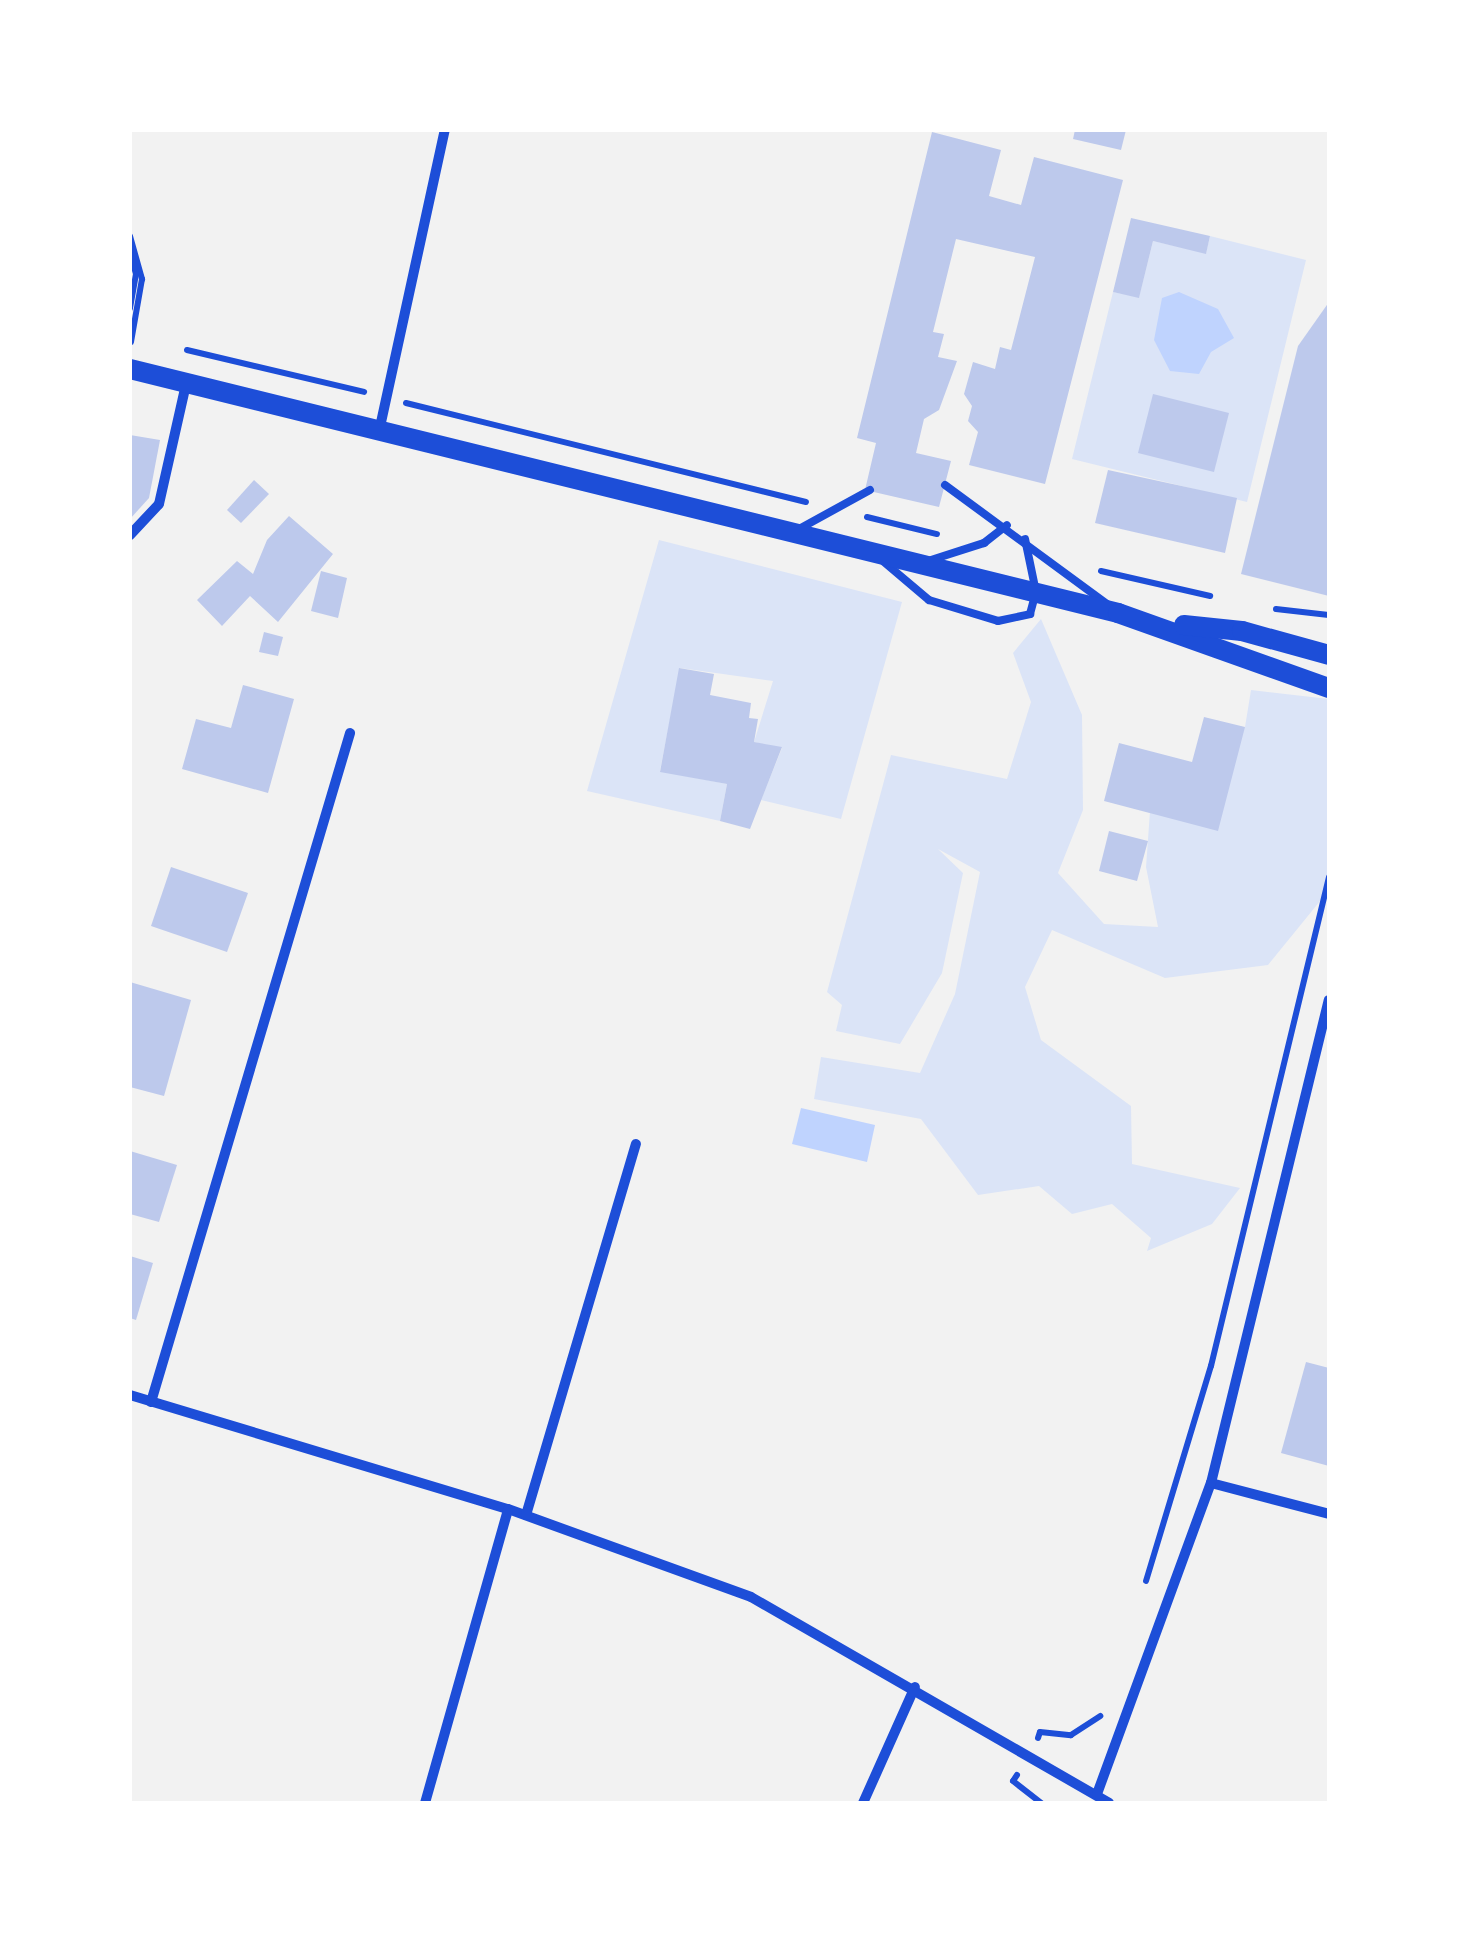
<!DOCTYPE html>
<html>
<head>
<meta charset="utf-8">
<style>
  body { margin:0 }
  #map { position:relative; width:1459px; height:1933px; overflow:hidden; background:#f2f2f2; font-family:Cabin,sans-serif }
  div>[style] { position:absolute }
  .green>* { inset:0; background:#dbe4f7 }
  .water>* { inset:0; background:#bfd3fe }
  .building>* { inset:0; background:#bdc9ec }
  .path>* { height:6px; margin:-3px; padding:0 3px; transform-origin:3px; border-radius:3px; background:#1d4ed8 }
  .service>* { height:8px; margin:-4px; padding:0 4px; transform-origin:4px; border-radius:4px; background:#1d4ed8 }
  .minor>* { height:10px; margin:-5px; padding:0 5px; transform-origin:5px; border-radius:5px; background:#1d4ed8 }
  .secondary>* { height:20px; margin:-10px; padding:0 10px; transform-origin:10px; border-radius:10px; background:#1d4ed8 }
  span { translate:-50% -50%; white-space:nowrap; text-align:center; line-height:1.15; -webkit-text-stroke:9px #fff; paint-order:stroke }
  .frame { position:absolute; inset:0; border:132px solid #fff; pointer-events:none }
</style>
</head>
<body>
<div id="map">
  <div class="green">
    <div style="clip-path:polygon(1210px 236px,1306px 260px,1247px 502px,1072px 459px,1113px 292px,1139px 297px,1153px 241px,1206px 253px)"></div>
    <div style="clip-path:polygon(659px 540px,902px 602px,841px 819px,761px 800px,782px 748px,754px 742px,773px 681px,680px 668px,660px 771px,727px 784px,720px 821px,587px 791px)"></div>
    <div style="clip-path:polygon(1041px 619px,1082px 715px,1083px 810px,1058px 873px,1104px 924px,1158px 927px,1146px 867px,1150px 811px,1245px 727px,1251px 690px,1329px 699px,1329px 890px,1268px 965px,1165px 978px,1052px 930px,1025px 987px,1041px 1040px,1131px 1106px,1132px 1164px,1240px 1188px,1212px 1224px,1147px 1251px,1151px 1238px,1112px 1204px,1072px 1214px,1039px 1186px,978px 1195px,921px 1119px,814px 1099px,821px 1057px,920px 1073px,955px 994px,980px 872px,938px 849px,963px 873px,942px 973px,900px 1044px,836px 1031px,842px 1005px,827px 992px,891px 755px,1007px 779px,1031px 702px,1013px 653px)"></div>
  </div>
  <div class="water">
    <div style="clip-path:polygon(1179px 292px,1218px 309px,1234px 338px,1211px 352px,1199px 374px,1170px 371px,1154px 340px,1162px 298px)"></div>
    <div style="clip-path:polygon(801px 1108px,875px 1125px,867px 1162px,792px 1144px)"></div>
  </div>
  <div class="building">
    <div style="clip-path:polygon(1075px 130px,1126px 130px,1121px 150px,1073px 139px)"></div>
    <div style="clip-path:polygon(932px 132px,1001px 150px,989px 196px,1021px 205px,1034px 157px,1123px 180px,1045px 484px,969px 465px,978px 432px,968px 421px,972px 406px,964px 394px,973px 362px,995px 369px,1000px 347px,1011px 350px,1035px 257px,956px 239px,933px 332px,944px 334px,938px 357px,957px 361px,939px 410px,924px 419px,916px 453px,951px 461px,939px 507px,865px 490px,876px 443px,857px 438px)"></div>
    <div style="clip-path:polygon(1131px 218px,1210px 236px,1206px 254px,1153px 241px,1139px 298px,1113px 292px)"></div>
    <div style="clip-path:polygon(1329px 302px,1329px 596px,1241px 574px,1298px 346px)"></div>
    <div style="clip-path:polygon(1153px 394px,1229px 413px,1214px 472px,1138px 453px)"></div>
    <div style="clip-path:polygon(130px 435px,160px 440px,149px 498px,130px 519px)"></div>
    <div style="clip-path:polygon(1108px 470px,1237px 498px,1225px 553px,1095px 523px)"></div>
    <div style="clip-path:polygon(254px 480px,269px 494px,241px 523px,227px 510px)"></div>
    <div style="clip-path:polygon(289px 516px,333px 554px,278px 622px,250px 596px,222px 626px,197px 600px,237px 561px,253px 574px,267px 540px)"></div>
    <div style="clip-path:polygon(321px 571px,347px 578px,338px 618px,311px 611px)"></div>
    <div style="clip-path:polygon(264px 632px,283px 637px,278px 656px,259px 652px)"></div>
    <div style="clip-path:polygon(679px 668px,714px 674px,710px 695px,751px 703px,749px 718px,758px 719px,754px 742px,782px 747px,750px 829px,720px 821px,727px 784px,660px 772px)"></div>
    <div style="clip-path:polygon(243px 685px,294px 699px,268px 793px,182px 769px,196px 719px,231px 728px)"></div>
    <div style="clip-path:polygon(1204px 717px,1245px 727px,1218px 831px,1104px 801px,1119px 743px,1192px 762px)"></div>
    <div style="clip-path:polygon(1109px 831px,1148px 841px,1137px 881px,1099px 871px)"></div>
    <div style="clip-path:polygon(171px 867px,248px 893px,227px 952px,151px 926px)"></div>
    <div style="clip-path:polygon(130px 982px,191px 1000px,164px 1096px,130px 1087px)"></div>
    <div style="clip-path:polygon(130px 1151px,177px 1165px,159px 1222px,130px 1214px)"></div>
    <div style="clip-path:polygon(130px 1256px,153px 1263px,136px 1320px,130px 1318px)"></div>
    <div style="clip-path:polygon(1306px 1362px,1329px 1368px,1329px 1466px,1281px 1453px)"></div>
  </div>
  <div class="path">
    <div style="left:130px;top:236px;width:45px;rotate:74.4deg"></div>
    <div style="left:142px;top:279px;width:64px;rotate:99.9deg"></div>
    <div style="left:130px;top:253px;width:22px;rotate:74deg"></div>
    <div style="left:136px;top:274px;width:35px;rotate:100deg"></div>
    <div style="left:187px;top:350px;width:182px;rotate:13.3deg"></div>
    <div style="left:406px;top:403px;width:412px;rotate:13.9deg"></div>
    <div style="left:867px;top:517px;width:72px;rotate:13.7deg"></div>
    <div style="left:1101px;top:571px;width:112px;rotate:12.9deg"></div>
    <div style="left:1276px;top:609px;width:53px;rotate:6.5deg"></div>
    <div style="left:1146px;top:1581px;width:225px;rotate:-73.2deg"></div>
    <div style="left:1211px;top:1366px;width:503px;rotate:-76.43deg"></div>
    <div style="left:1038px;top:1738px;width:6px;rotate:-72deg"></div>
    <div style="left:1040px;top:1732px;width:31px;rotate:6deg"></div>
    <div style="left:1071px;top:1735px;width:35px;rotate:-33deg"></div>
    <div style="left:1017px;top:1775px;width:7px;rotate:124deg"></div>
    <div style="left:1013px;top:1781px;width:36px;rotate:38deg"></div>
  </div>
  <div class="service">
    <div style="left:945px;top:485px;width:201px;rotate:36.3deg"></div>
    <div style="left:799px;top:529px;width:81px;rotate:-28.8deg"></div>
    <div style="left:931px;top:560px;width:56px;rotate:-17.8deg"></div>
    <div style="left:984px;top:543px;width:29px;rotate:-38deg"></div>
    <div style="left:884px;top:562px;width:59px;rotate:40.2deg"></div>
    <div style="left:929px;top:600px;width:72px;rotate:16.9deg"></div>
    <div style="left:998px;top:621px;width:33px;rotate:-12deg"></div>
    <div style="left:1030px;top:614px;width:23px;rotate:-75deg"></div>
    <div style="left:1036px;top:592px;width:54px;rotate:-101.7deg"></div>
  </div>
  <div class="minor">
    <div style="left:380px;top:427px;width:304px;rotate:-77.7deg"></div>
    <div style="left:130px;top:535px;width:42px;rotate:-46.9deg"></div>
    <div style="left:159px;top:504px;width:127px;rotate:-77.3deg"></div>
    <div style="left:130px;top:1395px;width:395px;rotate:16.8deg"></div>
    <div style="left:508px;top:1509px;width:258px;rotate:19.9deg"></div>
    <div style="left:751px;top:1597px;width:413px;rotate:29.9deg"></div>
    <div style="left:151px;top:1402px;width:698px;rotate:-73.43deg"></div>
    <div style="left:1211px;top:1483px;width:122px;rotate:14.7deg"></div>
    <div style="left:526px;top:1515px;width:387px;rotate:-73.5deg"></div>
    <div style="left:1097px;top:1794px;width:331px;rotate:-69.9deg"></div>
    <div style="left:1211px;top:1483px;width:497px;rotate:-76.3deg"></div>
    <div style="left:425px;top:1803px;width:305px;rotate:-74.2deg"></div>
    <div style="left:863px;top:1803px;width:127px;rotate:-65.9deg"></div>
  </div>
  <div class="secondary">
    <div style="left:130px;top:369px;width:1018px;rotate:13.87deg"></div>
    <div style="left:1118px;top:613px;width:224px;rotate:19.6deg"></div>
    <div style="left:1184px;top:625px;width:58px;rotate:5.9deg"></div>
    <div style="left:1242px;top:631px;width:90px;rotate:15.4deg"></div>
  </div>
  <div class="frame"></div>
</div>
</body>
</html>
